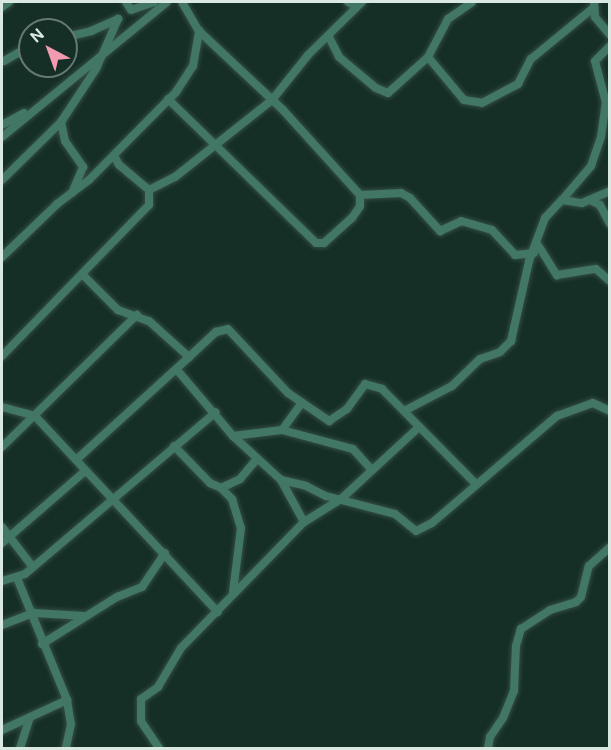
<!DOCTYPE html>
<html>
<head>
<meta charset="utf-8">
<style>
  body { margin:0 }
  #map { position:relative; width:611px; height:750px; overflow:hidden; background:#152f26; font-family:"DM Sans",sans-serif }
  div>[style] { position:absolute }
  .roads { filter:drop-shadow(0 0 2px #344d44) drop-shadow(0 0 2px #344d44) }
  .minor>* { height:8px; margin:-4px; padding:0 4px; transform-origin:4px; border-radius:4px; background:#417764 }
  span { translate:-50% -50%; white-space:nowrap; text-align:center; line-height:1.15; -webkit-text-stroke:4.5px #152f26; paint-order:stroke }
  .frame { position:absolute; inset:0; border:3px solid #d9e9e2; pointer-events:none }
  .north { position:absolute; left:18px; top:18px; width:60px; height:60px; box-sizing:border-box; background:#152f26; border:2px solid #637971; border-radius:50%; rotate:319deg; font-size:16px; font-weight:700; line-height:24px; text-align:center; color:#d9e9e2 }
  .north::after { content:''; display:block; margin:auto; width:21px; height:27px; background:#f29aaf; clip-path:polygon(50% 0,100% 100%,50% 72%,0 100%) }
</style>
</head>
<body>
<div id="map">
  <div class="roads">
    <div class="minor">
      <div style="left:126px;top:2px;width:9px;rotate:58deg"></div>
      <div style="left:131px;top:10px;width:24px;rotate:-19deg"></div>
      <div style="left:182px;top:2px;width:34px;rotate:60deg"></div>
      <div style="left:199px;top:31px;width:115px;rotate:43.2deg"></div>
      <div style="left:283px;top:110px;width:115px;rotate:47.8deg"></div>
      <div style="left:360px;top:195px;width:41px;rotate:-2.8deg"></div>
      <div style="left:401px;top:193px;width:10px;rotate:29deg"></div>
      <div style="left:410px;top:198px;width:45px;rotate:47.7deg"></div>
      <div style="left:440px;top:231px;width:23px;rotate:-25deg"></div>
      <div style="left:461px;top:221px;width:32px;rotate:16deg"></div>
      <div style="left:492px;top:230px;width:34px;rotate:47deg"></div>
      <div style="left:515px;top:255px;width:19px;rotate:-6deg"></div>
      <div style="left:348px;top:2px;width:10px;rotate:29deg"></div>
      <div style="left:594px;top:2px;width:15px;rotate:86deg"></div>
      <div style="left:595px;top:17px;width:23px;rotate:50deg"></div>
      <div style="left:2px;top:7px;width:9px;rotate:-36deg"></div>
      <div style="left:66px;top:37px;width:26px;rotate:-13deg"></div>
      <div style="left:91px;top:31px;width:30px;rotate:-24deg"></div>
      <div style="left:329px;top:37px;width:22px;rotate:63deg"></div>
      <div style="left:339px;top:57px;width:48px;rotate:40deg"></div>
      <div style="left:376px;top:88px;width:13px;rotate:23deg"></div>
      <div style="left:388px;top:93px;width:54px;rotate:-42deg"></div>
      <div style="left:428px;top:57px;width:43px;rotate:-62.2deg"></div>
      <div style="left:448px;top:19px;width:29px;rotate:-35deg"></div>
      <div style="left:428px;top:57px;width:56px;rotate:50.1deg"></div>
      <div style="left:464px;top:100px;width:18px;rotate:9deg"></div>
      <div style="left:482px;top:103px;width:41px;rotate:-27.8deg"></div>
      <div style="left:518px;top:84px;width:28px;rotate:-63deg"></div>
      <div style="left:531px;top:59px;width:80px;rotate:-39.4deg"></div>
      <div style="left:4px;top:61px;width:30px;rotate:-30deg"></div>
      <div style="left:168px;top:99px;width:206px;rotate:44.2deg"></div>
      <div style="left:316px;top:243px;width:8px"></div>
      <div style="left:324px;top:243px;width:38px;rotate:-42deg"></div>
      <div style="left:352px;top:218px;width:14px;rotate:-56deg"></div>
      <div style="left:360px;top:206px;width:11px;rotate:-90deg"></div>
      <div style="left:61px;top:122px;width:19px;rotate:78deg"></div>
      <div style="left:65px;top:141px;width:32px;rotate:55deg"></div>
      <div style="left:83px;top:167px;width:28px;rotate:113deg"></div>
      <div style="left:2px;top:125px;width:25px;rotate:-29deg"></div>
      <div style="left:2px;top:137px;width:213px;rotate:-39.3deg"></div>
      <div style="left:2px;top:180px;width:83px;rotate:-44.5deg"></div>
      <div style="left:61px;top:122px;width:64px;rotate:-56.6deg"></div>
      <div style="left:96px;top:69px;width:55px;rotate:-66.3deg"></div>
      <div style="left:149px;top:190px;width:29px;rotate:-27deg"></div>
      <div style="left:175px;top:177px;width:124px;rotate:-38.4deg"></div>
      <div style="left:272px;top:100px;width:58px;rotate:-51.3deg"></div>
      <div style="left:308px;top:55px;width:76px;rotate:-44.5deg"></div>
      <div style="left:562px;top:200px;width:45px;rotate:-49.5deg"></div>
      <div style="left:591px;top:166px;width:31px;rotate:-71deg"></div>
      <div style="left:601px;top:137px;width:34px;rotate:-82deg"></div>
      <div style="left:606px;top:103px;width:43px;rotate:-104.7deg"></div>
      <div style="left:595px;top:61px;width:21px;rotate:-45deg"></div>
      <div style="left:590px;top:200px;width:11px;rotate:27deg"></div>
      <div style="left:600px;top:205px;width:21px;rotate:62deg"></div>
      <div style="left:538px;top:245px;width:36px;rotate:58deg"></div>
      <div style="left:557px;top:275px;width:39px;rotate:-9deg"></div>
      <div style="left:596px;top:269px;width:18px;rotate:41deg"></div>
      <div style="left:2px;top:257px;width:76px;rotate:-43.9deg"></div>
      <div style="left:57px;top:204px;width:40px;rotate:-37deg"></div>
      <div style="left:89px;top:180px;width:124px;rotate:-45.3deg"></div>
      <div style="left:176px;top:92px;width:31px;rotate:-57deg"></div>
      <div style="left:193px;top:66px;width:36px;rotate:-80deg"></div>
      <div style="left:82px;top:274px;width:51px;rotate:45deg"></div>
      <div style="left:118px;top:310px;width:33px;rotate:20deg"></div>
      <div style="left:149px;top:321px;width:54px;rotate:42deg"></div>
      <div style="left:189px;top:357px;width:37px;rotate:-43deg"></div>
      <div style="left:216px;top:332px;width:12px;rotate:-14deg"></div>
      <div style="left:228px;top:329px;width:88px;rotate:46.8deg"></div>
      <div style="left:288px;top:393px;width:50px;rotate:34.3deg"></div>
      <div style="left:329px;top:421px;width:22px;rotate:-34deg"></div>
      <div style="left:347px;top:409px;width:31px;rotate:-54deg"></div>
      <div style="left:365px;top:384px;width:18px;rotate:16deg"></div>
      <div style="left:382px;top:389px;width:132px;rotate:45.3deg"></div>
      <div style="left:2px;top:356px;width:211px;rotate:-45.8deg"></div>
      <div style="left:149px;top:205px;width:15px;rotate:-90deg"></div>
      <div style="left:149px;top:190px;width:39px;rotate:-140deg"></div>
      <div style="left:119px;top:165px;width:11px;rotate:-117deg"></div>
      <div style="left:178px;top:371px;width:85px;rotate:49.8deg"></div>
      <div style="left:233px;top:436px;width:65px;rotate:42.5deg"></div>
      <div style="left:281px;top:480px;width:48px;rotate:61.3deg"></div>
      <div style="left:2px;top:407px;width:34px;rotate:15deg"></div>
      <div style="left:35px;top:416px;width:268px;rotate:47deg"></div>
      <div style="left:404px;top:411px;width:54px;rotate:-27.5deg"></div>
      <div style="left:452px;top:386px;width:39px;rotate:-44deg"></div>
      <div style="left:480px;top:359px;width:21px;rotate:-19deg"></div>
      <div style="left:500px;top:352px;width:16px;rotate:-45deg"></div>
      <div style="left:511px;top:341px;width:82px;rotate:-77.3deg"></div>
      <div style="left:529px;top:261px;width:46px;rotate:-69.6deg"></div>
      <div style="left:545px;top:218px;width:25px;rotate:-47deg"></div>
      <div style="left:562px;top:200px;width:20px;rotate:9deg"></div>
      <div style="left:582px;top:203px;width:30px;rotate:-23deg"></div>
      <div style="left:282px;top:430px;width:73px;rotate:15deg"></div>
      <div style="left:353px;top:449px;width:28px;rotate:48deg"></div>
      <div style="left:233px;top:436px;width:49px;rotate:-7deg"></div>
      <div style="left:282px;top:430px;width:34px;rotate:-54deg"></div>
      <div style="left:174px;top:446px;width:52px;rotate:45.8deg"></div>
      <div style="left:210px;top:483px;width:12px;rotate:24deg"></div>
      <div style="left:221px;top:488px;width:21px;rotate:-25deg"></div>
      <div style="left:240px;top:479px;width:25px;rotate:-50deg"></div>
      <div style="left:2px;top:447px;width:189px;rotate:-44.4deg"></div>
      <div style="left:76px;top:460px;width:153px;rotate:-42.3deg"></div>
      <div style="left:281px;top:480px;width:26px;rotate:13deg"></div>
      <div style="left:306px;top:486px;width:22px;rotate:27deg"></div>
      <div style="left:326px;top:496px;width:71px;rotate:14.6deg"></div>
      <div style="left:395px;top:514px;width:27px;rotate:39deg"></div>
      <div style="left:416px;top:531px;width:18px;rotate:-27deg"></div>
      <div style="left:432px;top:523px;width:165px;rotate:-40.6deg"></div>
      <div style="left:557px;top:416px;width:38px;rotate:-20deg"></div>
      <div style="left:593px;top:403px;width:19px;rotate:25deg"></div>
      <div style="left:221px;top:488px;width:16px;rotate:45deg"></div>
      <div style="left:232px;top:499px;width:30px;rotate:73deg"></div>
      <div style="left:241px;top:528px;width:64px;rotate:97.1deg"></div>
      <div style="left:2px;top:527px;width:49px;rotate:52.4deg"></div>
      <div style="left:2px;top:543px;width:110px;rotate:-40.9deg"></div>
      <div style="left:17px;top:578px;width:132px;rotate:67.7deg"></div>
      <div style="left:67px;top:700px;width:24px;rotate:81deg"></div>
      <div style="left:71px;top:724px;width:25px;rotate:102deg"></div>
      <div style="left:2px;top:581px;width:24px;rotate:-17deg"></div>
      <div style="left:25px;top:574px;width:250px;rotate:-40.3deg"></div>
      <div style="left:2px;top:625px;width:34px;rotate:-21deg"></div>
      <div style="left:34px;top:613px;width:51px;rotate:3.4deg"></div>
      <div style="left:42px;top:644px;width:89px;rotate:-32.1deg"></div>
      <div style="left:117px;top:597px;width:27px;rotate:-22deg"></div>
      <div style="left:142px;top:587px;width:41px;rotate:-55.9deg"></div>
      <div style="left:2px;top:730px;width:72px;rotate:-24.8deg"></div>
      <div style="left:20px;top:748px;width:32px;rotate:-72deg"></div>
      <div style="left:159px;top:748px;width:32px;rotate:-124deg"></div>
      <div style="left:141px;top:721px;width:22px;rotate:-90deg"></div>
      <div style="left:141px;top:699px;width:21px;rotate:-35deg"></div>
      <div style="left:158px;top:687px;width:45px;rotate:-59.5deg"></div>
      <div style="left:181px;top:648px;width:176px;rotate:-45.7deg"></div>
      <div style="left:304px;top:522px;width:44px;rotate:-31.9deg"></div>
      <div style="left:341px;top:499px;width:106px;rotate:-42.7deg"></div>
      <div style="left:488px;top:748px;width:11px;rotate:-80deg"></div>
      <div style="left:490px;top:737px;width:23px;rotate:-56deg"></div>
      <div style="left:503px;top:718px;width:29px;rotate:-68deg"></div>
      <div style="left:514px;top:691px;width:45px;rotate:-87.5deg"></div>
      <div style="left:516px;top:646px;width:18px;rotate:-74deg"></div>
      <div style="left:521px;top:629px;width:35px;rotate:-33deg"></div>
      <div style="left:550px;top:610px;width:27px;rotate:-17deg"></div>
      <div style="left:576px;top:602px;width:7px;rotate:-45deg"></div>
      <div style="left:581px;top:597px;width:32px;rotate:-76deg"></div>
      <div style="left:589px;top:566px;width:28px;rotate:-42deg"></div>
    </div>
  </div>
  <div class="frame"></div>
  <div class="north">N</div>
</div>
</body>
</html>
